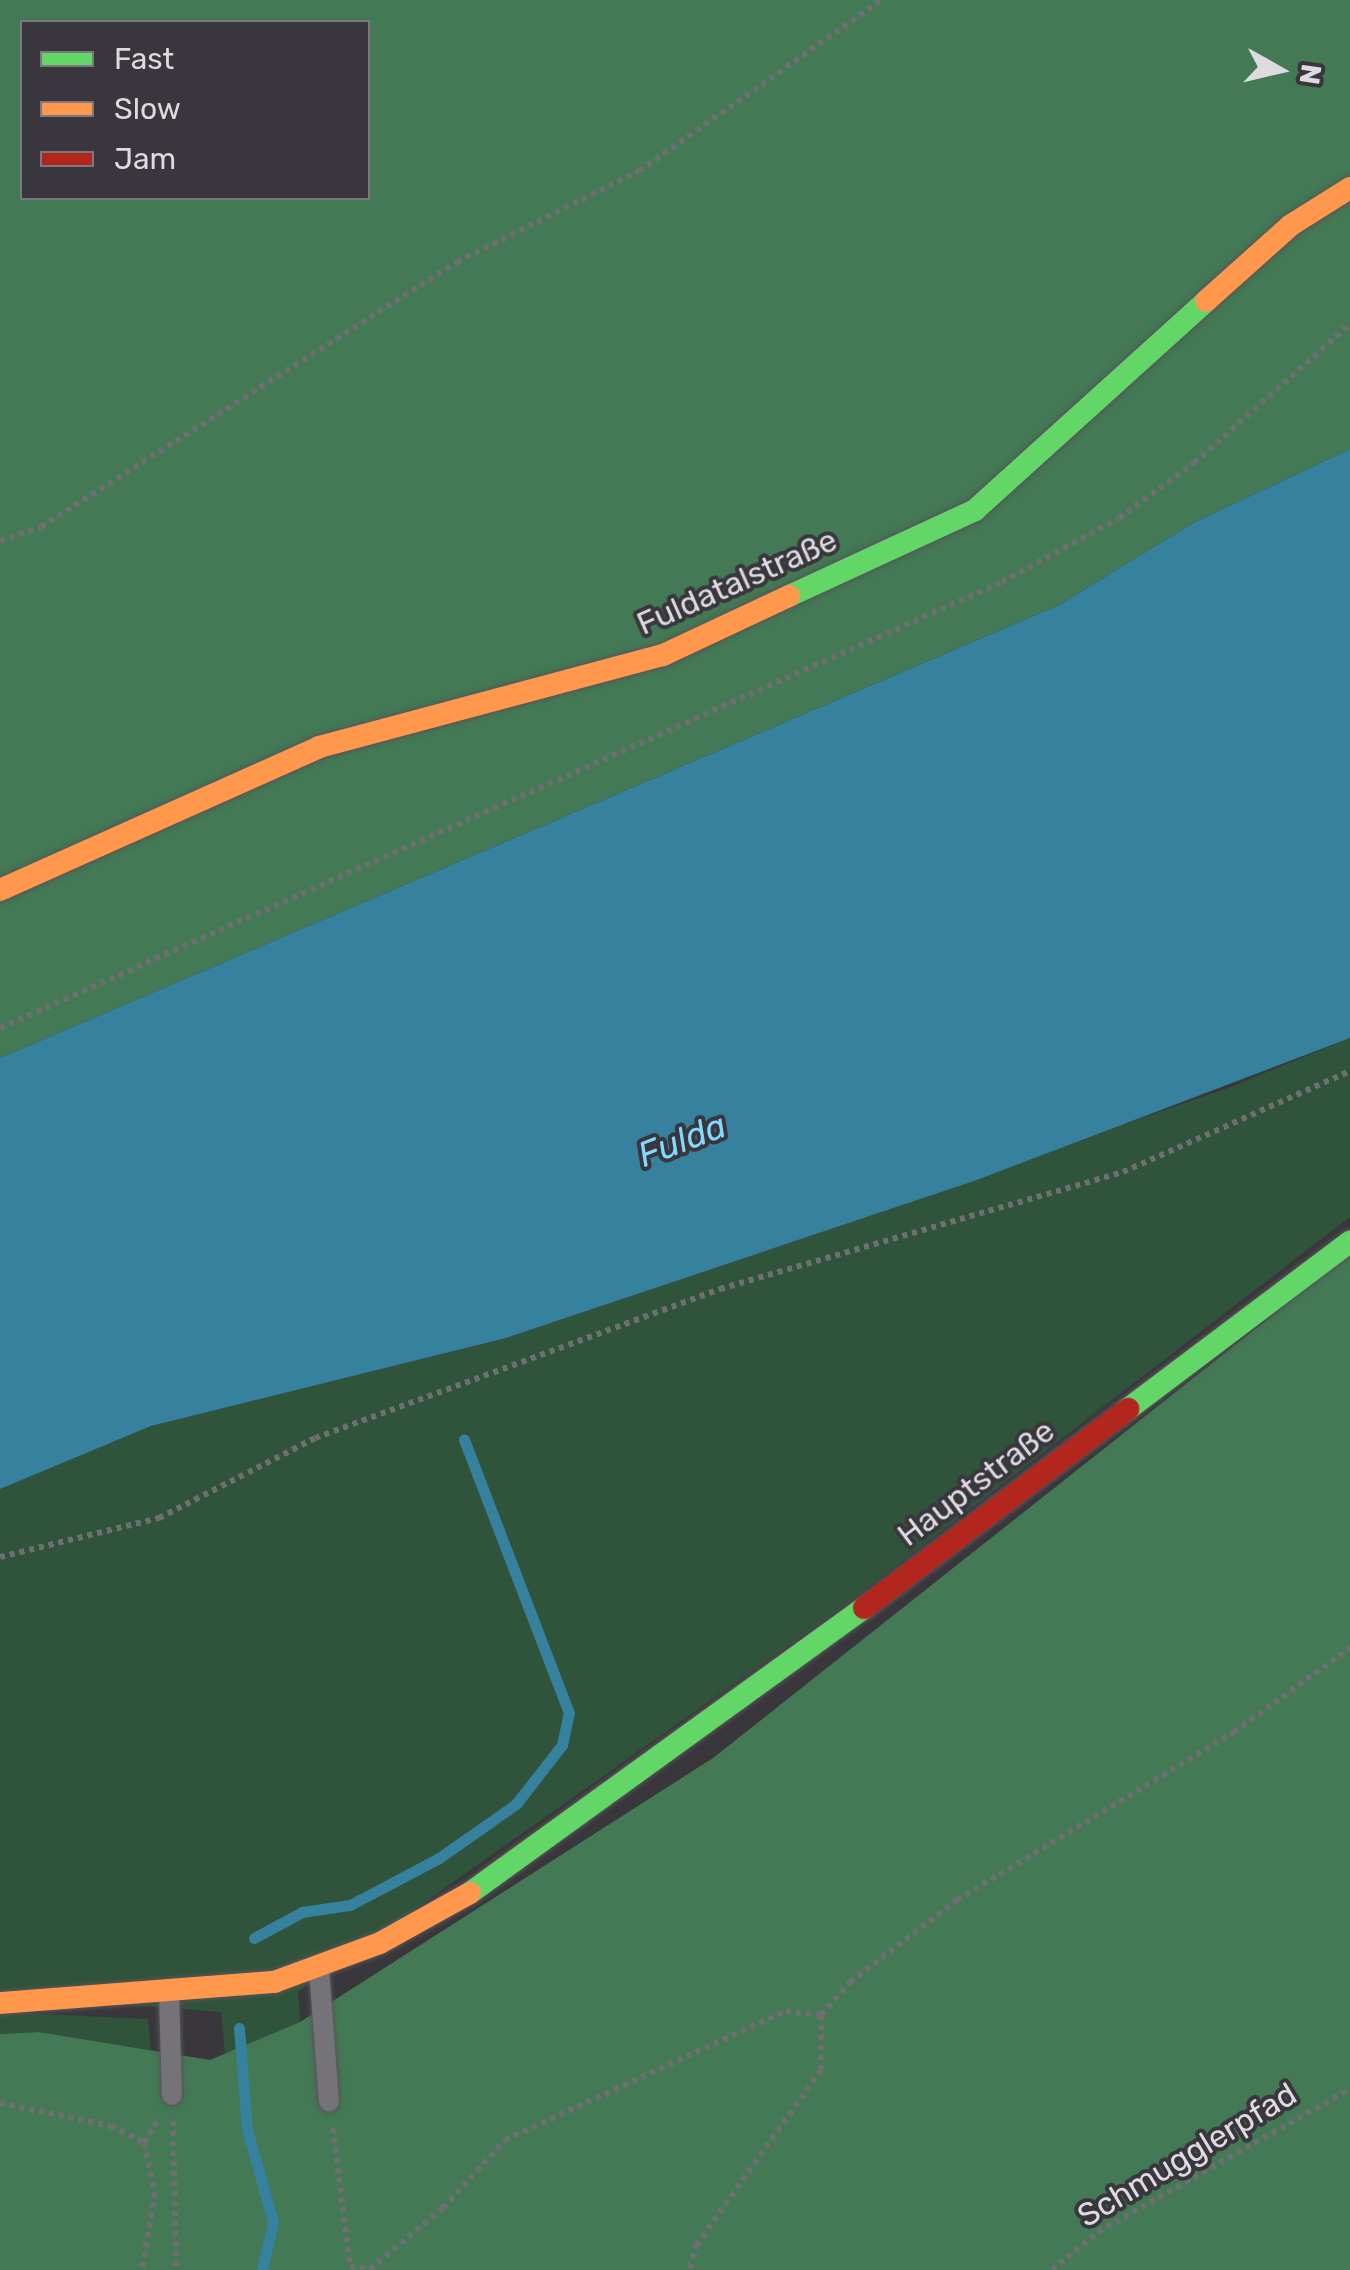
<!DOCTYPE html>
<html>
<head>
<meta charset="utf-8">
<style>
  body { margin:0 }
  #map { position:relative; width:1350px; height:2270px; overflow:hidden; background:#39373c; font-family:Rubik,sans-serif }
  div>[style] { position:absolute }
  .green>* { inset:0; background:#30533b }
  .forest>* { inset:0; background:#437954 }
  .water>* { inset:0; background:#35819e }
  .stream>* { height:11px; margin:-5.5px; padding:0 5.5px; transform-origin:5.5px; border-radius:5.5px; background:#35819e }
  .path>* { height:6px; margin-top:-3px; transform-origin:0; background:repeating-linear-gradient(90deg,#6f6e71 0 5px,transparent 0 10px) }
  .roads { filter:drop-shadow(0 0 2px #565459) drop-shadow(0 0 2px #565459) }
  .lane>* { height:20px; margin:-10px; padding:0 10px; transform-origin:10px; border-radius:10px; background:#757378 }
  .fast>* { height:22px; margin:-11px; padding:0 11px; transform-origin:11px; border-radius:11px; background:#63d668 }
  .slow>* { height:22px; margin:-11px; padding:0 11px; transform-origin:11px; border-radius:11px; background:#ff974d }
  .jam>* { height:22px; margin:-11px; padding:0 11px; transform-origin:11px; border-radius:11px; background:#b3261e }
  span { translate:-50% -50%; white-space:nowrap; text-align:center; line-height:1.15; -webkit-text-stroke:8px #39363d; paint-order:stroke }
  .street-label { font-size:32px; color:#dddbe0 }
  .water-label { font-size:35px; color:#82d9fd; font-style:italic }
  .legend { position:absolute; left:20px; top:20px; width:350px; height:180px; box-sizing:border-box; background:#39363d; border:2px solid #7b787e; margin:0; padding:12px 18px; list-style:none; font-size:30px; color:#dddbe0 }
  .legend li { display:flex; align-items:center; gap:20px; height:50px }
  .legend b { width:50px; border:2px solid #7b787e }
  .north { position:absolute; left:1230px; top:20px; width:100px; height:100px; -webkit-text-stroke:8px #39363d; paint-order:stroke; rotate:98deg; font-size:28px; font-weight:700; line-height:40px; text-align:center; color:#dddbe0 }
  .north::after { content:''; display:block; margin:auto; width:35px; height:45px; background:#dddbe0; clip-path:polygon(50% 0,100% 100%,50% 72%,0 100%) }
</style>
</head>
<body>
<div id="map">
  <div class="green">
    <div style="clip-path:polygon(1350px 1038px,1350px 1217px,844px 1606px,298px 1992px,300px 2022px,225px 2054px,221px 2012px,0 1995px,0 1489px,151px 1426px,506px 1338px,1228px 1088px)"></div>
    <div style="clip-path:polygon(0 2012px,148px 2019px,151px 2050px,39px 2032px,0 2034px)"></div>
  </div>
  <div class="forest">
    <div style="clip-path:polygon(evenodd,0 0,1350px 0,1350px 449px,1193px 523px,1059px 605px,0 1058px,0 0,22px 22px,368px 22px,368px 198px,22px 198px,22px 22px)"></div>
    <div style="clip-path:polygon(1350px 1254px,1350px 2270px,0 2270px,0 2034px,39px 2032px,210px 2060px,300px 2022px,713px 1758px)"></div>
  </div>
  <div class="water">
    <div style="clip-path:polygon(1350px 449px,1350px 1038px,974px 1181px,506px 1338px,151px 1426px,0 1489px,0 1058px,1059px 605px,1193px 523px)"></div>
  </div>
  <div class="stream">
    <div style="left:254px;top:1938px;width:55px;rotate:-28.4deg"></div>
    <div style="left:302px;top:1912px;width:49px;rotate:-8.3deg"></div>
    <div style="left:350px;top:1905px;width:101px;rotate:-27.8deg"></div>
    <div style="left:439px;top:1858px;width:94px;rotate:-35deg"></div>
    <div style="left:516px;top:1804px;width:75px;rotate:-52.1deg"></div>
    <div style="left:562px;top:1745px;width:33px;rotate:-78deg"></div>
    <div style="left:569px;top:1713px;width:293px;rotate:-111deg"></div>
    <div style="left:239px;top:2028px;width:101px;rotate:85.5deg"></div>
    <div style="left:247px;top:2129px;width:97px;rotate:74.4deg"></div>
    <div style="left:273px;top:2222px;width:49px;rotate:102.9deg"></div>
  </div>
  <div class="path">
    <div style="left:0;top:541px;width:43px;rotate:-18.9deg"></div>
    <div style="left:41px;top:527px;width:493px;rotate:-32.5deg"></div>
    <div style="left:457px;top:262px;width:203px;rotate:-26.6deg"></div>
    <div style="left:639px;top:171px;width:296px;rotate:-35.2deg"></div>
    <div style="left:0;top:1028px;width:1097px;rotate:-23.99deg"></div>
    <div style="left:1002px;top:582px;width:133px;rotate:-28.7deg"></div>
    <div style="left:1119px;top:518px;width:93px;rotate:-36.3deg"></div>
    <div style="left:1194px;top:463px;width:209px;rotate:-41.7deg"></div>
    <div style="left:0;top:1557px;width:164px;rotate:-13.8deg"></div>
    <div style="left:159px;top:1518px;width:175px;rotate:-27.1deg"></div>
    <div style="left:315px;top:1438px;width:432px;rotate:-20.2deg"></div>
    <div style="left:720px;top:1289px;width:420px;rotate:-16.2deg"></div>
    <div style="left:1123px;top:1172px;width:248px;rotate:-24deg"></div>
    <div style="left:821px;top:2015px;width:44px;rotate:-48.7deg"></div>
    <div style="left:850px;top:1982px;width:135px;rotate:-37.5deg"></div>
    <div style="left:957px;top:1900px;width:324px;rotate:-31.2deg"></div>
    <div style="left:1234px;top:1732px;width:143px;rotate:-35.9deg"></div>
    <div style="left:0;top:2103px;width:113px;rotate:11.7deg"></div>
    <div style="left:111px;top:2126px;width:37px;rotate:27deg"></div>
    <div style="left:144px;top:2143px;width:51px;rotate:77.6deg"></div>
    <div style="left:155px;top:2193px;width:78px;rotate:99.6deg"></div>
    <div style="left:173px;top:2121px;width:149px;rotate:88.8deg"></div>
    <div style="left:333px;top:2128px;width:140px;rotate:83deg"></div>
    <div style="left:350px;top:2267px;width:20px;rotate:6deg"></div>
    <div style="left:370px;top:2269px;width:95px;rotate:-39.9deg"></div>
    <div style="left:443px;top:2208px;width:92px;rotate:-47.6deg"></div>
    <div style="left:505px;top:2140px;width:309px;rotate:-24.7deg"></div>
    <div style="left:786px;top:2011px;width:35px;rotate:7deg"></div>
    <div style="left:821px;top:2015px;width:55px;rotate:90deg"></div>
    <div style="left:821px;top:2070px;width:214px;rotate:125.5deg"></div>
    <div style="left:697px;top:2244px;width:27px;rotate:107deg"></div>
    <div style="left:144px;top:2143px;width:29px;rotate:-59deg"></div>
    <div style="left:1052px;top:2270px;width:60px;rotate:-39.6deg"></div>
    <div style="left:1098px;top:2232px;width:290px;rotate:-29.6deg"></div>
  </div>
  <div class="roads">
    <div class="lane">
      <div style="left:319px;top:1969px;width:133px;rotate:85.7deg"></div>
      <div style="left:169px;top:1994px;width:101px;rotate:88.3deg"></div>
    </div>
    <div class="fast">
      <div style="left:789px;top:596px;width:205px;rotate:-24.8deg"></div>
      <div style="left:975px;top:510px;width:312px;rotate:-42.1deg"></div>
      <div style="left:1128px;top:1409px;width:278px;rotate:-37deg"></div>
      <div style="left:470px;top:1893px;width:486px;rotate:-35.9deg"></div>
    </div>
    <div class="slow">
      <div style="left:1206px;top:301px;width:114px;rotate:-41.8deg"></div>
      <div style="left:1291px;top:225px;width:70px;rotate:-32.1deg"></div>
      <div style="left:0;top:890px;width:350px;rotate:-24.1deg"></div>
      <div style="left:319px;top:747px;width:356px;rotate:-15deg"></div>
      <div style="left:663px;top:655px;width:139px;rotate:-25.1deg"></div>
      <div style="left:0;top:2003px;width:275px;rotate:-4.4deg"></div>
      <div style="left:274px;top:1982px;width:113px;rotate:-20.2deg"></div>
      <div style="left:380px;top:1943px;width:103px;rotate:-29.1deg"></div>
    </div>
    <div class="jam">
      <div style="left:864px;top:1608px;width:331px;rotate:-37deg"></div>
    </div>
  </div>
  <div class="street-label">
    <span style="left:737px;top:582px;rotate:-24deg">Fuldatalstraße</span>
    <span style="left:976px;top:1483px;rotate:-37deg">Hauptstraße</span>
    <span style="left:1187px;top:2155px;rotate:-31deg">Schmugglerpfad</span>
  </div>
  <div class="water-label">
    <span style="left:682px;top:1140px;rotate:-21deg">Fulda</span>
  </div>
  <ul class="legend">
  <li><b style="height:12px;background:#63d668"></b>Fast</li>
  <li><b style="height:12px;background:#ff974d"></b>Slow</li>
  <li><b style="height:12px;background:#b3261e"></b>Jam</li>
  </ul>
  <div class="north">N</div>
</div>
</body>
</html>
